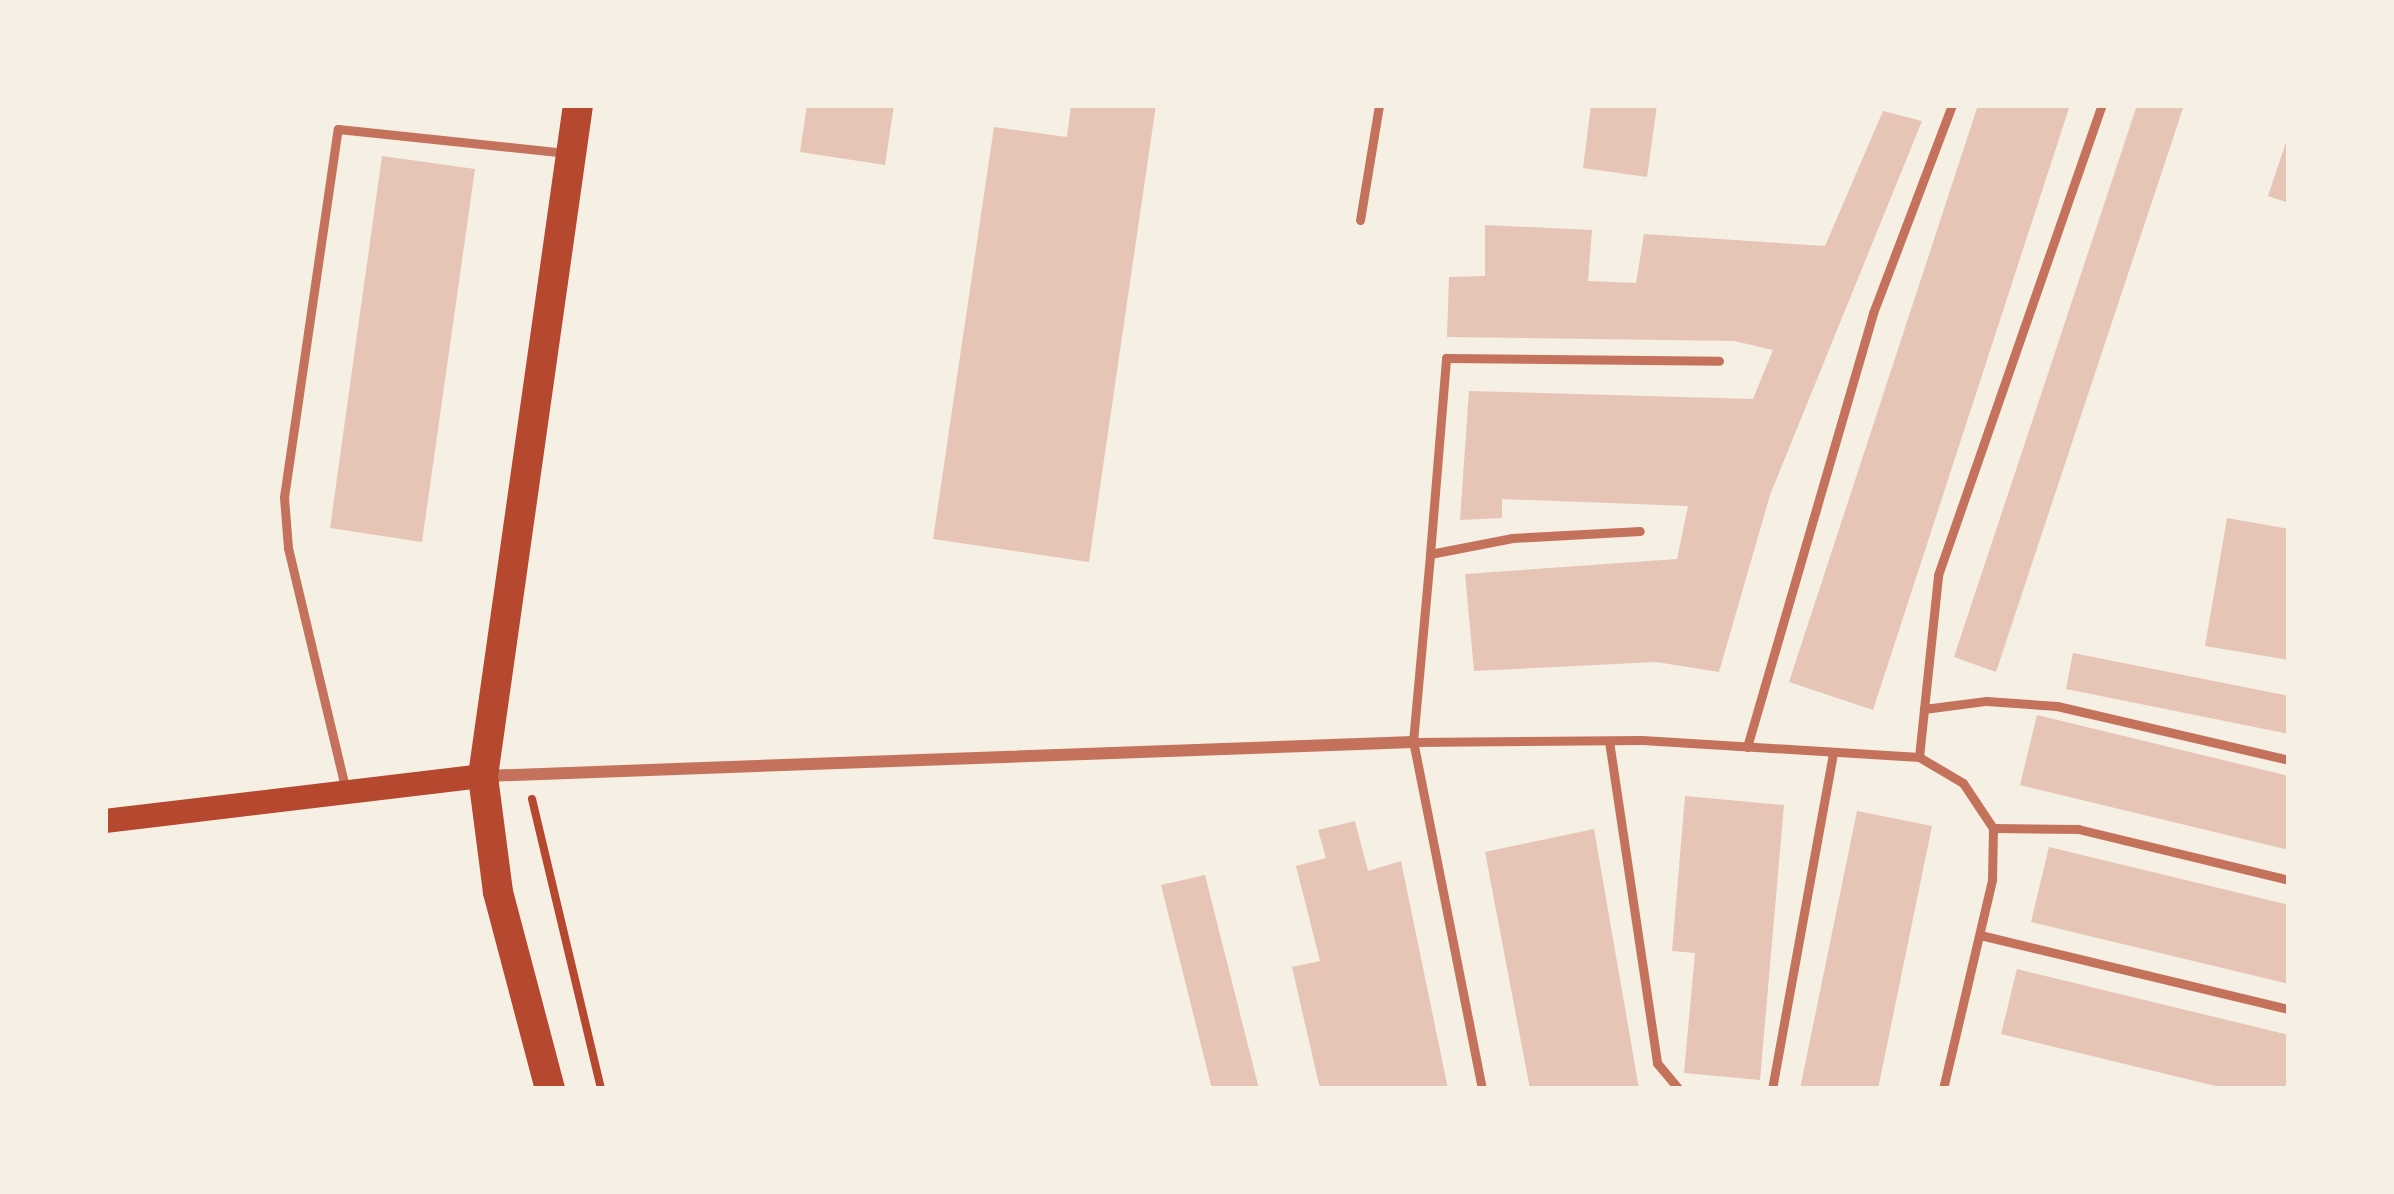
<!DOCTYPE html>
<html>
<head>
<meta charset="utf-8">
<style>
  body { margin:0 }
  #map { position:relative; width:2394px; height:1194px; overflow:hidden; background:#f6efe4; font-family:"Exo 2",sans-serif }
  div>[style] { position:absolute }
  .building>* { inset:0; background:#e6c5b7 }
  .path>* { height:8px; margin:-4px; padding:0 4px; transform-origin:4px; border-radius:4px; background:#b5482f }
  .service>* { height:9px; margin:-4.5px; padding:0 4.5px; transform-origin:4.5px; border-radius:4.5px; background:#c5725c }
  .minor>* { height:12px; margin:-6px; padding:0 6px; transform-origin:6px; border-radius:6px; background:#c5725c }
  .secondary>* { height:24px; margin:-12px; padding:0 12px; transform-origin:12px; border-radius:12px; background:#b5482f }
  .primary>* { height:30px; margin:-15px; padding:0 15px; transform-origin:15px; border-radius:15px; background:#b5482f }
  span { translate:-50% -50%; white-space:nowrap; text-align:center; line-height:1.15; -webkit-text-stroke:12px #f6efe4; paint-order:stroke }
  .frame { position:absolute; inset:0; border:108px solid #f6efe4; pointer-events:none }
</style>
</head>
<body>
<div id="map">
  <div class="building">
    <div style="clip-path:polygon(807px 105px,894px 105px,885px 165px,800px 152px)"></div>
    <div style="clip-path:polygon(1071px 105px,1156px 105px,1089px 562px,933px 539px,994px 127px,1067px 137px)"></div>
    <div style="clip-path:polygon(1591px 105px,1657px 105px,1647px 177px,1583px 168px)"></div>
    <div style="clip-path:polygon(1978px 105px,2070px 105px,1873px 710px,1789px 682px)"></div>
    <div style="clip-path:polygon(2137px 105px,2184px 105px,1996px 672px,1954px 657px)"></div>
    <div style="clip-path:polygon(1883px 111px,1922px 121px,1770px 495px,1719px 672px,1656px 662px,1474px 671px,1465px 574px,1677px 559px,1688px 506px,1502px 499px,1502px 518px,1460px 520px,1469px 391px,1753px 399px,1773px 350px,1734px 341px,1447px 337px,1449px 277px,1485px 276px,1485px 225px,1592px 230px,1588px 281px,1636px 283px,1644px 234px,1825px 246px)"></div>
    <div style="clip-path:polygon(2288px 136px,2289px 136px,2289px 203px,2268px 196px)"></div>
    <div style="clip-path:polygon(382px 156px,475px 169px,422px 542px,330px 528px)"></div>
    <div style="clip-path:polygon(2227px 518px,2289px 529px,2289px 660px,2205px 646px)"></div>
    <div style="clip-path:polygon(2073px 653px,2289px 696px,2289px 734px,2066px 689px)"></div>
    <div style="clip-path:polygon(2037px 715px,2289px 776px,2289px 850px,2020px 785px)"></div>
    <div style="clip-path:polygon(1685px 796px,1784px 805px,1760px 1080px,1684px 1073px,1695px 953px,1672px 951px)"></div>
    <div style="clip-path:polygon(1857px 811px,1932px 826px,1878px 1089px,1800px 1089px)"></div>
    <div style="clip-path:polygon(1355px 821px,1368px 871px,1401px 861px,1448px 1089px,1320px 1089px,1292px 967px,1320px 961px,1296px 866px,1326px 858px,1318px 830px)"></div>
    <div style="clip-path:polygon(1594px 829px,1639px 1089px,1530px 1089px,1485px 852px)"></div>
    <div style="clip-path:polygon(2049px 847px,2289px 905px,2289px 984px,2031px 922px)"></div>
    <div style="clip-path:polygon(1205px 875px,1259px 1089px,1212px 1089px,1161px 885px)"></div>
    <div style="clip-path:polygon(2017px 969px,2289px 1035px,2289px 1089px,2228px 1089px,2001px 1034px)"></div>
  </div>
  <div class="path">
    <div style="left:532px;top:799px;width:298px;rotate:76.6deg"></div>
  </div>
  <div class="service">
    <div style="left:1360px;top:220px;width:117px;rotate:-80.6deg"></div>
    <div style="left:1430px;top:554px;width:197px;rotate:-85.3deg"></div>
    <div style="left:1446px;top:358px;width:273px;rotate:0.6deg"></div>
    <div style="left:1924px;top:709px;width:63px;rotate:-7.4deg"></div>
    <div style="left:1986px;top:701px;width:71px;rotate:4deg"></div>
    <div style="left:2057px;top:706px;width:238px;rotate:13.1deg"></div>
    <div style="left:1609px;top:741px;width:326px;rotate:81.5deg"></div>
    <div style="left:1657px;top:1063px;width:34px;rotate:50deg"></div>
    <div style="left:1413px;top:742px;width:229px;rotate:-0.5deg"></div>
    <div style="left:1642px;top:740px;width:278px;rotate:3.5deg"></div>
    <div style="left:1919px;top:757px;width:51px;rotate:30.6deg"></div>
    <div style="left:1963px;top:783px;width:54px;rotate:56.3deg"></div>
    <div style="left:1993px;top:828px;width:52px;rotate:91.1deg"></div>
    <div style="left:1992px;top:880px;width:215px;rotate:103.2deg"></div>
    <div style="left:1747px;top:747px;width:452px;rotate:-73.8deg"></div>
    <div style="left:1873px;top:313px;width:222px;rotate:-69.2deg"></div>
    <div style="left:1919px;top:757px;width:183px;rotate:-84deg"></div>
    <div style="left:1938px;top:575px;width:498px;rotate:-70.8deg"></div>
    <div style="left:345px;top:787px;width:246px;rotate:-103.4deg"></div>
    <div style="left:288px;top:548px;width:51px;rotate:-94.5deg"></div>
    <div style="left:284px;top:497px;width:372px;rotate:-81.7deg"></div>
    <div style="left:338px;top:129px;width:231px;rotate:6deg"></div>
    <div style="left:1993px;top:828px;width:85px;rotate:0.7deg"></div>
    <div style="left:2078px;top:829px;width:217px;rotate:13.6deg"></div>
    <div style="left:1980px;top:935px;width:318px;rotate:13.5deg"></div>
    <div style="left:1482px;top:1089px;width:354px;rotate:-101.2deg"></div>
    <div style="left:1413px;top:742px;width:189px;rotate:-84.8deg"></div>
    <div style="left:1430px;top:554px;width:84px;rotate:-11deg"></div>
    <div style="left:1512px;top:538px;width:128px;rotate:-3.1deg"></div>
    <div style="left:1772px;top:1089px;width:342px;rotate:-79.7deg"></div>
  </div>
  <div class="minor">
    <div style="left:485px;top:776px;width:929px;rotate:-2.1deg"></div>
  </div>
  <div class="secondary">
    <div style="left:105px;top:821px;width:381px;rotate:-6.8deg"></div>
  </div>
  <div class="primary">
    <div style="left:550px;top:1089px;width:204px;rotate:-104.8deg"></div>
    <div style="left:498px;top:892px;width:117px;rotate:-97.4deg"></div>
    <div style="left:483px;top:776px;width:678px;rotate:-81.94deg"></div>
  </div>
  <div class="frame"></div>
</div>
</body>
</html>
